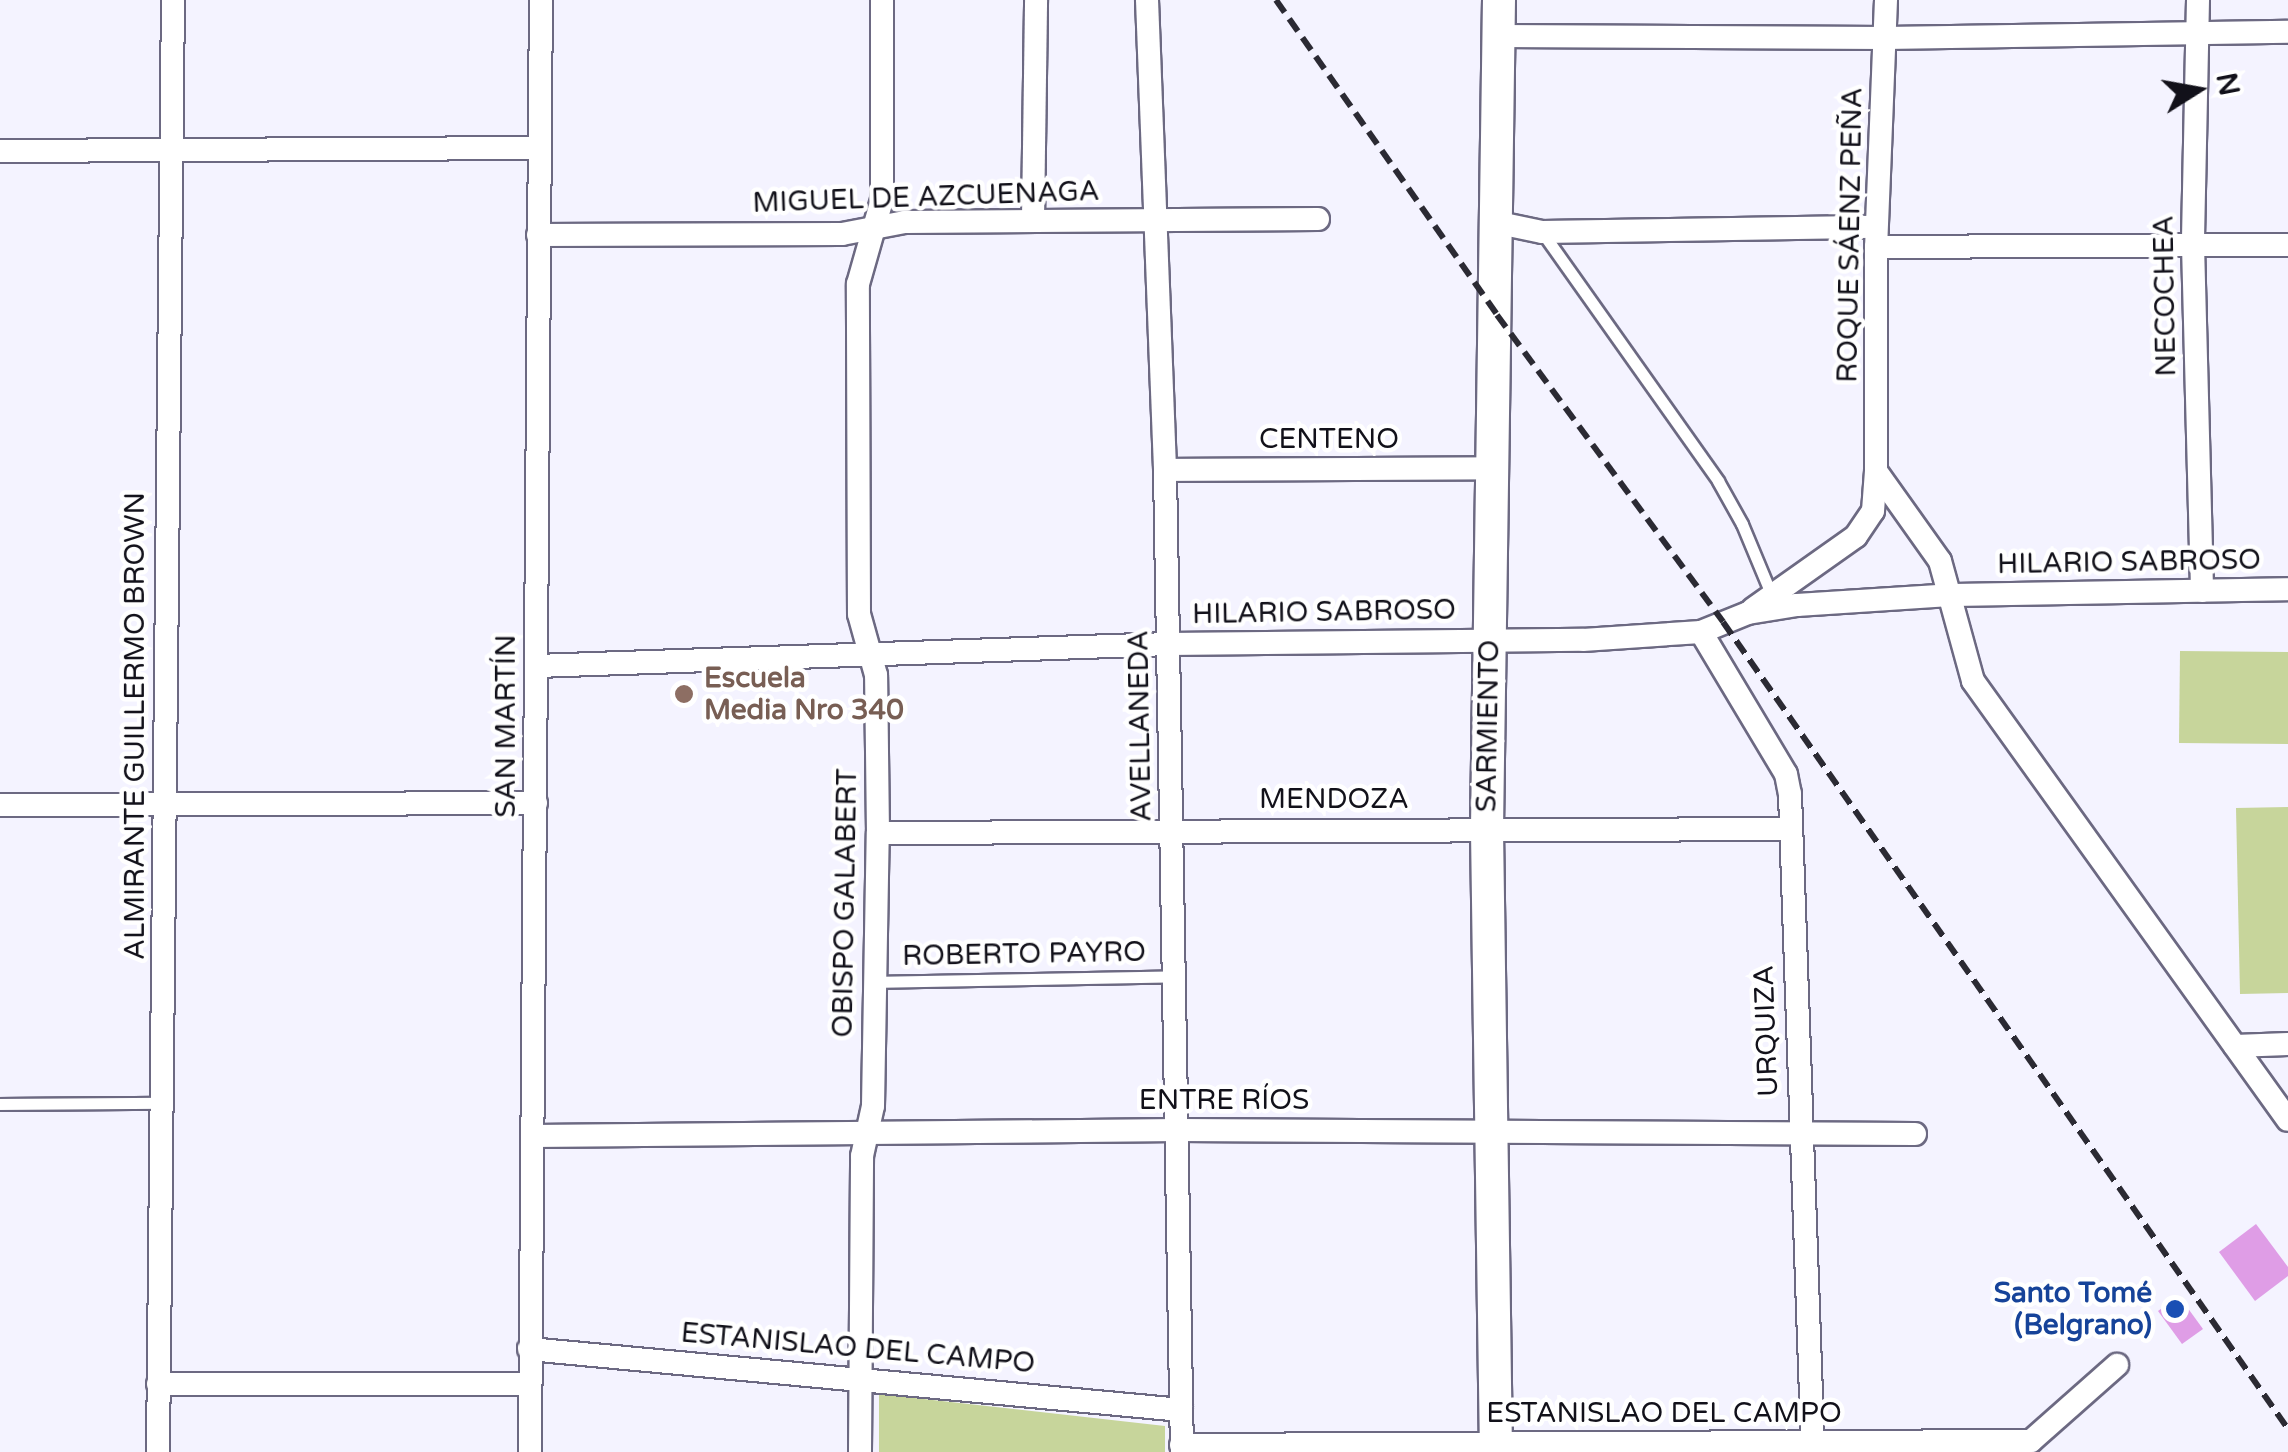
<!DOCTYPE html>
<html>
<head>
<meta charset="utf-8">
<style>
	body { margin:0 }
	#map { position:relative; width:2288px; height:1452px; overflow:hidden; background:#f4f3ff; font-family:"Varela Round",sans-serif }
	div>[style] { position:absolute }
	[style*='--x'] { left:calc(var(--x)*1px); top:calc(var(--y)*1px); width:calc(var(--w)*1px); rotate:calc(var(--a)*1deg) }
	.green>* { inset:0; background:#c7d59b }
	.building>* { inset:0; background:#df9de6 }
	.roads { filter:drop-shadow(2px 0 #6c6982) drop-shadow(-2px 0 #6c6982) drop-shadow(0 2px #6c6982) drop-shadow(0 -2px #6c6982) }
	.lane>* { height:11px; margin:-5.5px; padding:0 5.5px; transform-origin:5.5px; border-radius:5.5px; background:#fff }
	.street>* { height:22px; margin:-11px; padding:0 11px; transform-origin:11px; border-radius:11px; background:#fff }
	.secondary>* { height:32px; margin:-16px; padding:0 16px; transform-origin:16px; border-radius:16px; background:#fff }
	.rail>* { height:6px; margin-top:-3px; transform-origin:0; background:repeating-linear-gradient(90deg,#2b2a33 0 15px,transparent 0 23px) }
	.dots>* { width:28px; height:28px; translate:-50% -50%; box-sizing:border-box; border:5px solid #fff; border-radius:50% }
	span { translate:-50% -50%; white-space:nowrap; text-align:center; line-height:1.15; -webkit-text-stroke:9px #fff; paint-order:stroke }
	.street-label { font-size:28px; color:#12111a }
	.education-label { font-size:28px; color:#785e54; font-weight:700 }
	.left { translate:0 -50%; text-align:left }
	.transit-label { font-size:28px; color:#164399; font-weight:700 }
	.right { translate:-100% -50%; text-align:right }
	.north { position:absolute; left:2148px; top:40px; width:100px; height:100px; -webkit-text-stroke:8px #fff; paint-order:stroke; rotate:79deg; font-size:28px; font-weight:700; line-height:40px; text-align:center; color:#12111a }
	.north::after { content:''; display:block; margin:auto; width:35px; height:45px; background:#12111a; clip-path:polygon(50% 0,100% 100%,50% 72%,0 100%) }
</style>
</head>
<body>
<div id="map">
	<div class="green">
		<div style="clip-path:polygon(2180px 651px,2288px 652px,2288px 744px,2179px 743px)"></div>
		<div style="clip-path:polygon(2288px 807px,2288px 993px,2240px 994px,2236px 808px)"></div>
		<div style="clip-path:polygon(879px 1394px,1165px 1426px,1165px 1452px,879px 1452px)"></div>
	</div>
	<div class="building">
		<div style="clip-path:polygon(2256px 1224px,2288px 1267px,2288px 1276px,2255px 1301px,2219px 1252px)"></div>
		<div style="clip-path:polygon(2179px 1296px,2203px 1329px,2182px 1344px,2158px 1311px)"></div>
	</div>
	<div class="roads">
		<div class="lane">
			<div style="--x:1542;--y:232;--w:305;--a:54.7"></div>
			<div style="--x:1718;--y:481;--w:49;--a:60.8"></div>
			<div style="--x:1742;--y:524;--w:78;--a:67.4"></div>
			<div style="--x:875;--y:982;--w:300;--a:-1.1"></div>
			<div style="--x:0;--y:1104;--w:161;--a:-0.4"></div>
		</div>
		<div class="street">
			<div style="--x:1147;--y:0;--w:470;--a:87.8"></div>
			<div style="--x:1165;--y:470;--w:982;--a:89.01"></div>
			<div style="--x:1886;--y:0;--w:247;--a:92.3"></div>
			<div style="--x:1876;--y:247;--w:224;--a:90"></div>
			<div style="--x:1876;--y:471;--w:110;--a:54.6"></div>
			<div style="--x:1940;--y:561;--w:124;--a:74.6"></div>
			<div style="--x:1973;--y:681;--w:540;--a:54.34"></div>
			<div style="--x:2198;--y:0;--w:245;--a:91.2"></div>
			<div style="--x:2193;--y:245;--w:346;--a:88.5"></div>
			<div style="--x:1499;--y:36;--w:386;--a:0.3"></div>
			<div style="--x:1885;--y:38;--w:403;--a:-0.9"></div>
			<div style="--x:0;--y:151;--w:537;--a:-0.32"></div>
			<div style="--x:1033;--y:220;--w:220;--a:-89.2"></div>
			<div style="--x:1499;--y:223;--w:44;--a:11.8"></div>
			<div style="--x:1542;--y:232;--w:334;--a:-0.9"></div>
			<div style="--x:538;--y:235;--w:304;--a:-0.2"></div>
			<div style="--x:842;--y:234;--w:64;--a:-10.8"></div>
			<div style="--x:905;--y:222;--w:413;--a:-0.4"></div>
			<div style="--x:1876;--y:247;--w:412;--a:-0.3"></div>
			<div style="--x:1165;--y:470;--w:329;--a:-0.3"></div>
			<div style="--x:1753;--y:609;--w:126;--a:-35.3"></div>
			<div style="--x:1856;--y:536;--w:30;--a:-56"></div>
			<div style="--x:1873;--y:511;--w:40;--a:-85.7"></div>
			<div style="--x:1701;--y:632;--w:165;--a:59.1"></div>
			<div style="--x:1786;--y:774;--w:20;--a:79"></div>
			<div style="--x:1790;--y:794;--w:658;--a:88"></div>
			<div style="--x:536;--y:666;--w:632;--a:-1.99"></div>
			<div style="--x:1168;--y:644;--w:415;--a:-0.6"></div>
			<div style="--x:1583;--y:640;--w:118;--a:-3.9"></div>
			<div style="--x:1701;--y:632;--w:51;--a:-22"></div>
			<div style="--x:1748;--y:613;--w:50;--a:-9.3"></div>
			<div style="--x:1797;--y:605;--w:153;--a:-3.7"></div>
			<div style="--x:1950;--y:595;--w:338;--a:-1"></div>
			<div style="--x:0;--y:805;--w:536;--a:-0.21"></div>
			<div style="--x:878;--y:833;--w:912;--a:-0.25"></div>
			<div style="--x:2235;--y:1046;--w:53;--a:-2.2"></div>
			<div style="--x:533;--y:1136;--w:646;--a:-0.53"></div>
			<div style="--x:1179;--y:1130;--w:736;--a:0.31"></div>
			<div style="--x:529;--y:1349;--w:655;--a:5.34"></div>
			<div style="--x:158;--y:1384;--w:371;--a:0"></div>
			<div style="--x:1181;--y:1445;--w:850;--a:-0.27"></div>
			<div style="--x:2031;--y:1441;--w:115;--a:-41.5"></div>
			<div style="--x:158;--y:1452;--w:1452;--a:-89.41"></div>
			<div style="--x:530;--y:1452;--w:1452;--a:-89.57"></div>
			<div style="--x:860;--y:1452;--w:296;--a:-89.6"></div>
			<div style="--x:862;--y:1156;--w:51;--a:-77.6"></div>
			<div style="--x:873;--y:1106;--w:273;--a:-89"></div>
			<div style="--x:878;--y:833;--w:158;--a:-90.7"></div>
			<div style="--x:876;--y:675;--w:63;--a:-105.6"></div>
			<div style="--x:859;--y:614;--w:330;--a:-90.2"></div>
			<div style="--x:858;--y:284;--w:87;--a:-74.1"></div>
			<div style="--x:882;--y:200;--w:200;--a:-90"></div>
		</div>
		<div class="secondary">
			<div style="--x:1496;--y:1452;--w:624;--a:-90.83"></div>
			<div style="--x:1487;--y:828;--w:828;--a:-89.17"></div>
		</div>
	</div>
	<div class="rail">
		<div style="--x:1276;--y:0;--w:385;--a:54.9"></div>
		<div style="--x:1497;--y:315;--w:381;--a:53.6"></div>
		<div style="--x:1723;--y:622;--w:985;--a:55"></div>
	</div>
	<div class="dots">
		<div style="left:684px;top:694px;background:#8d6e63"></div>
		<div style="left:2175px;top:1309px;background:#1a4fb4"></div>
	</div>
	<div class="street-label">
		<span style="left:926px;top:197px;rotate:-2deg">MIGUEL DE AZCUENAGA</span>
		<span style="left:1850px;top:235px;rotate:-89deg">ROQUE SÁENZ PEÑA</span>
		<span style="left:2165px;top:296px;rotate:-91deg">NECOCHEA</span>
		<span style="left:1329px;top:439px">CENTENO</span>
		<span style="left:2129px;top:562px;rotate:-1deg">HILARIO SABROSO</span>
		<span style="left:1324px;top:612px;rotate:-1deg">HILARIO SABROSO</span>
		<span style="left:135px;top:726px;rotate:-90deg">ALMIRANTE GUILLERMO BROWN</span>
		<span style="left:506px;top:726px;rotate:-90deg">SAN MARTÍN</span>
		<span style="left:1140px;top:726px;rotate:-91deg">AVELLANEDA</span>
		<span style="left:1488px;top:726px;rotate:-89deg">SARMIENTO</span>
		<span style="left:1334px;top:799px">MENDOZA</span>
		<span style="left:845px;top:903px;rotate:-89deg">OBISPO GALABERT</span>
		<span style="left:1024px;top:954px;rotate:-1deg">ROBERTO PAYRO</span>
		<span style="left:1766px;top:1031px;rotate:-92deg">URQUIZA</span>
		<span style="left:1224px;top:1100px">ENTRE RÍOS</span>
		<span style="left:858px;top:1348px;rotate:5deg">ESTANISLAO DEL CAMPO</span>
		<span style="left:1664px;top:1413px">ESTANISLAO DEL CAMPO</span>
	</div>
	<div class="education-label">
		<span class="left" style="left:704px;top:694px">Escuela<br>Media Nro 340</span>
	</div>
	<div class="transit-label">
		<span class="right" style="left:2152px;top:1309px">Santo Tomé<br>(Belgrano)</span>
	</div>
	<div class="north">N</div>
</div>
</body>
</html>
